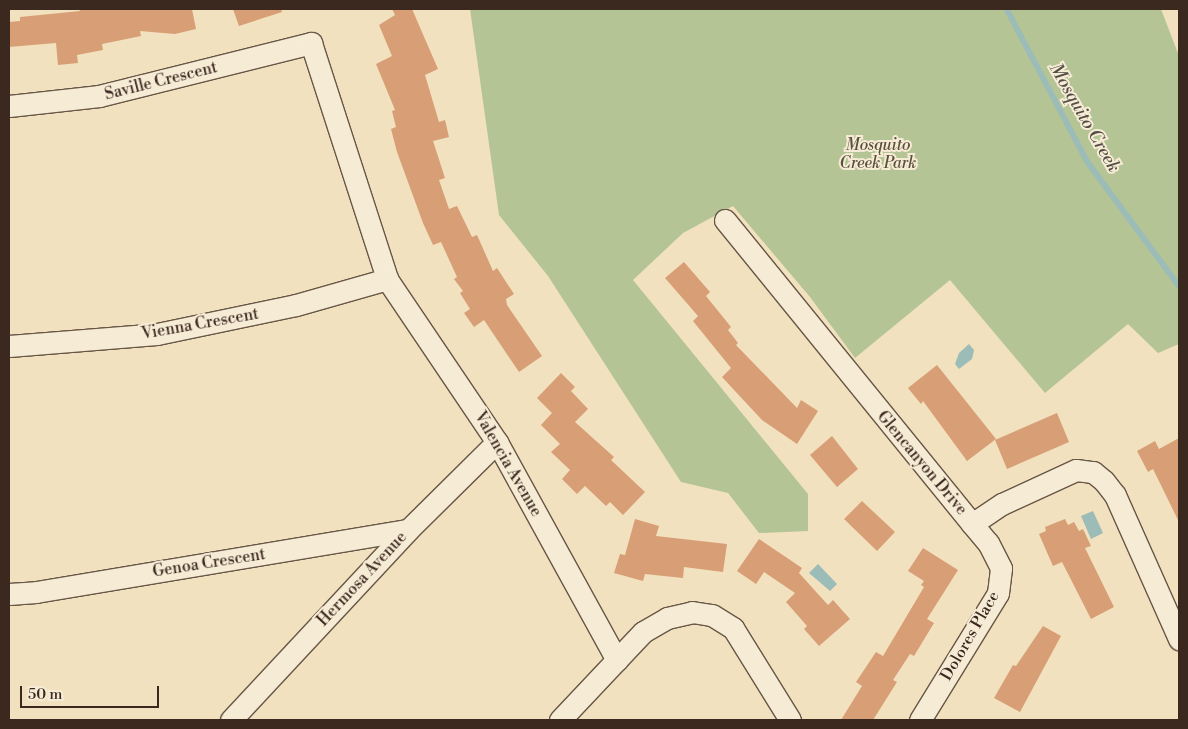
<!DOCTYPE html>
<html>
<head>
<meta charset="utf-8">
<style>
	body { margin:0 }
	#map { position:relative; width:1188px; height:729px; overflow:hidden; background:#f1e1be; font-family:"Libre Bodoni",serif }
	div>[style] { position:absolute }
	[style*='--x'] { left:calc(var(--x)*1px); top:calc(var(--y)*1px); width:calc(var(--w)*1px); rotate:calc(var(--a)*1deg) }
	.green>* { inset:0; background:#b5c495 }
	.water>* { inset:0; background:#9cbcb7 }
	.stream>* { height:5.5px; margin:-2.75px; padding:0 2.75px; transform-origin:2.75px; border-radius:2.75px; background:#9cbcb7 }
	.building>* { inset:0; background:#d89e76 }
	.roads { filter:drop-shadow(1px 0 #685647) drop-shadow(-1px 0 #685647) drop-shadow(0 1px #685647) drop-shadow(0 -1px #685647) }
	.minor>* { height:21px; margin:-10.5px; padding:0 10.5px; transform-origin:10.5px; border-radius:10.5px; background:#f6ecd5 }
	span { translate:-50% -50%; white-space:nowrap; text-align:center; line-height:1.15; -webkit-text-stroke:4px #f6ecd5; paint-order:stroke }
	.street-label { font-size:16px; color:#3b281f }
	.park-label { font-size:16px; color:#5a4f3c; font-style:italic }
	.water-label { font-size:18px; color:#534d45; font-style:italic }
	.frame { position:absolute; inset:0; border:10px solid #3b281f; pointer-events:none }
	.scale { position:absolute; left:20px; top:686px; width:139px; height:22px; box-sizing:border-box; border:2px solid #3b281f; border-top:0; padding-left:6px; font-size:15px; line-height:18px; white-space:nowrap; color:#3b281f; -webkit-text-stroke:4px #f6ecd5; paint-order:stroke }
</style>
</head>
<body>
<div id="map">
	<div class="green">
		<div style="clip-path:polygon(470px 9px,1161px 9px,1179px 56px,1179px 344px,1158px 353px,1128px 324px,1045px 393px,950px 280px,855px 358px,810px 297px,733px 206px,683px 233px,633px 280px,808px 494px,808px 531px,759px 533px,728px 493px,681px 482px,548px 276px,499px 215px)"></div>
	</div>
	<div class="water">
		<div style="clip-path:polygon(969px 344px,974px 350px,972px 359px,959px 369px,955px 364px,959px 353px)"></div>
		<div style="clip-path:polygon(1093px 511px,1103px 533px,1091px 539px,1081px 516px)"></div>
		<div style="clip-path:polygon(818px 564px,837px 584px,830px 591px,809px 573px)"></div>
	</div>
	<div class="stream">
		<div style="--x:1007;--y:9;--w:172;--a:62.2"></div>
		<div style="--x:1087;--y:161;--w:155;--a:53.6"></div>
	</div>
	<div class="building">
		<div style="clip-path:polygon(79px 9px,192px 9px,196px 29px,175px 34px,140px 31px,141px 36px,102px 44px,103px 50px,77px 55px,78px 63px,58px 65px,56px 43px,9px 47px,9px 22px,20px 21px,20px 17px,80px 11px)"></div>
		<div style="clip-path:polygon(233px 9px,281px 9px,282px 12px,239px 26px)"></div>
		<div style="clip-path:polygon(392px 9px,412px 9px,438px 69px,425px 75px,439px 122px,445px 120px,449px 137px,433px 141px,445px 178px,439px 180px,449px 209px,457px 206px,472px 237px,477px 235px,493px 271px,497px 268px,514px 294px,506px 299px,507px 305px,542px 356px,519px 372px,484px 320px,474px 327px,464px 313px,470px 309px,460px 293px,463px 291px,454px 279px,457px 277px,441px 242px,433px 245px,423px 223px,397px 152px,391px 129px,396px 127px,392px 111px,395px 110px,376px 64px,392px 56px,379px 25px,395px 15px)"></div>
		<div style="clip-path:polygon(684px 262px,710px 292px,706px 296px,731px 327px,728px 330px,738px 343px,736px 345px,797px 408px,801px 400px,818px 411px,797px 444px,762px 420px,722px 377px,731px 368px,693px 321px,698px 316px,665px 278px)"></div>
		<div style="clip-path:polygon(937px 365px,996px 439px,967px 461px,923px 401px,921px 404px,908px 388px)"></div>
		<div style="clip-path:polygon(561px 373px,575px 387px,571px 391px,588px 409px,575px 422px,614px 457px,611px 460px,645px 492px,623px 515px,610px 502px,606px 506px,585px 486px,577px 494px,562px 479px,570px 470px,551px 452px,560px 444px,541px 425px,552px 413px,537px 398px)"></div>
		<div style="clip-path:polygon(1057px 413px,1069px 442px,1007px 469px,995px 440px)"></div>
		<div style="clip-path:polygon(832px 436px,858px 469px,837px 487px,810px 455px)"></div>
		<div style="clip-path:polygon(1179px 438px,1179px 522px,1153px 469px,1148px 472px,1137px 451px,1155px 441px,1159px 449px)"></div>
		<div style="clip-path:polygon(862px 501px,895px 532px,877px 551px,844px 519px)"></div>
		<div style="clip-path:polygon(635px 519px,659px 526px,656px 536px,727px 544px,723px 572px,684px 567px,683px 578px,645px 574px,643px 581px,614px 573px,620px 554px,625px 555px)"></div>
		<div style="clip-path:polygon(1065px 519px,1068px 525px,1074px 522px,1079px 531px,1083px 529px,1091px 546px,1085px 548px,1114px 607px,1091px 619px,1062px 562px,1053px 566px,1039px 534px,1046px 531px,1045px 527px)"></div>
		<div style="clip-path:polygon(759px 539px,802px 568px,799px 573px,828px 605px,833px 600px,850px 619px,819px 646px,804px 629px,807px 626px,786px 602px,795px 593px,764px 572px,756px 584px,737px 571px)"></div>
		<div style="clip-path:polygon(923px 548px,958px 570px,927px 619px,934px 623px,914px 656px,910px 654px,893px 680px,897px 682px,873px 720px,841px 720px,862px 686px,856px 682px,876px 652px,883px 656px,924px 587px,921px 585px,924px 581px,908px 571px)"></div>
		<div style="clip-path:polygon(1043px 626px,1061px 636px,1020px 712px,994px 698px,1013px 665px,1016px 666px)"></div>
	</div>
	<div class="roads">
		<div class="minor">
			<div style="--x:9;--y:106;--w:91;--a:-6.3"></div>
			<div style="--x:99;--y:96;--w:219;--a:-14"></div>
			<div style="--x:311;--y:43;--w:248;--a:72.1"></div>
			<div style="--x:387;--y:279;--w:197;--a:56"></div>
			<div style="--x:497;--y:442;--w:249;--a:61.2"></div>
			<div style="--x:725;--y:220;--w:392;--a:50.9"></div>
			<div style="--x:972;--y:524;--w:36;--a:-34"></div>
			<div style="--x:1002;--y:504;--w:81;--a:-24.7"></div>
			<div style="--x:1076;--y:470;--w:17;--a:7"></div>
			<div style="--x:1093;--y:472;--w:14;--a:39"></div>
			<div style="--x:1104;--y:481;--w:18;--a:52"></div>
			<div style="--x:1115;--y:495;--w:158;--a:66"></div>
			<div style="--x:9;--y:346;--w:148;--a:-4.6"></div>
			<div style="--x:157;--y:334;--w:142;--a:-11.8"></div>
			<div style="--x:296;--y:305;--w:95;--a:-15.9"></div>
			<div style="--x:9;--y:594;--w:27;--a:-4"></div>
			<div style="--x:36;--y:592;--w:377;--a:-9.5"></div>
			<div style="--x:231;--y:720;--w:260;--a:-47"></div>
			<div style="--x:408;--y:530;--w:125;--a:-44.7"></div>
			<div style="--x:560;--y:720;--w:121;--a:-46.7"></div>
			<div style="--x:643;--y:632;--w:28;--a:-30"></div>
			<div style="--x:667;--y:618;--w:26;--a:-13"></div>
			<div style="--x:692;--y:612;--w:20;--a:9"></div>
			<div style="--x:712;--y:615;--w:25;--a:32"></div>
			<div style="--x:733;--y:628;--w:108;--a:58.2"></div>
			<div style="--x:920;--y:720;--w:149;--a:-58.4"></div>
			<div style="--x:998;--y:593;--w:25;--a:-83"></div>
			<div style="--x:1001;--y:568;--w:28;--a:-117"></div>
			<div style="--x:988;--y:543;--w:25;--a:-130"></div>
		</div>
	</div>
	<div class="street-label">
		<span style="left:161px;top:81px;rotate:-14deg">Saville Crescent</span>
		<span style="left:200px;top:324px;rotate:-10deg">Vienna Crescent</span>
		<span style="left:922px;top:463px;rotate:50deg">Glencanyon Drive</span>
		<span style="left:508px;top:464px;rotate:60deg">Valencia Avenue</span>
		<span style="left:209px;top:563px;rotate:-9deg">Genoa Crescent</span>
		<span style="left:362px;top:579px;rotate:-47deg">Hermosa Avenue</span>
		<span style="left:970px;top:636px;rotate:-60deg">Dolores Place</span>
	</div>
	<div class="park-label">
		<span style="left:878px;top:154px">Mosquito<br>Creek Park</span>
	</div>
	<div class="water-label">
		<span style="left:1084px;top:118px;rotate:60deg">Mosquito Creek</span>
	</div>
	<div class="frame"></div>
	<div class="scale">50 m</div>
</div>
</body>
</html>
